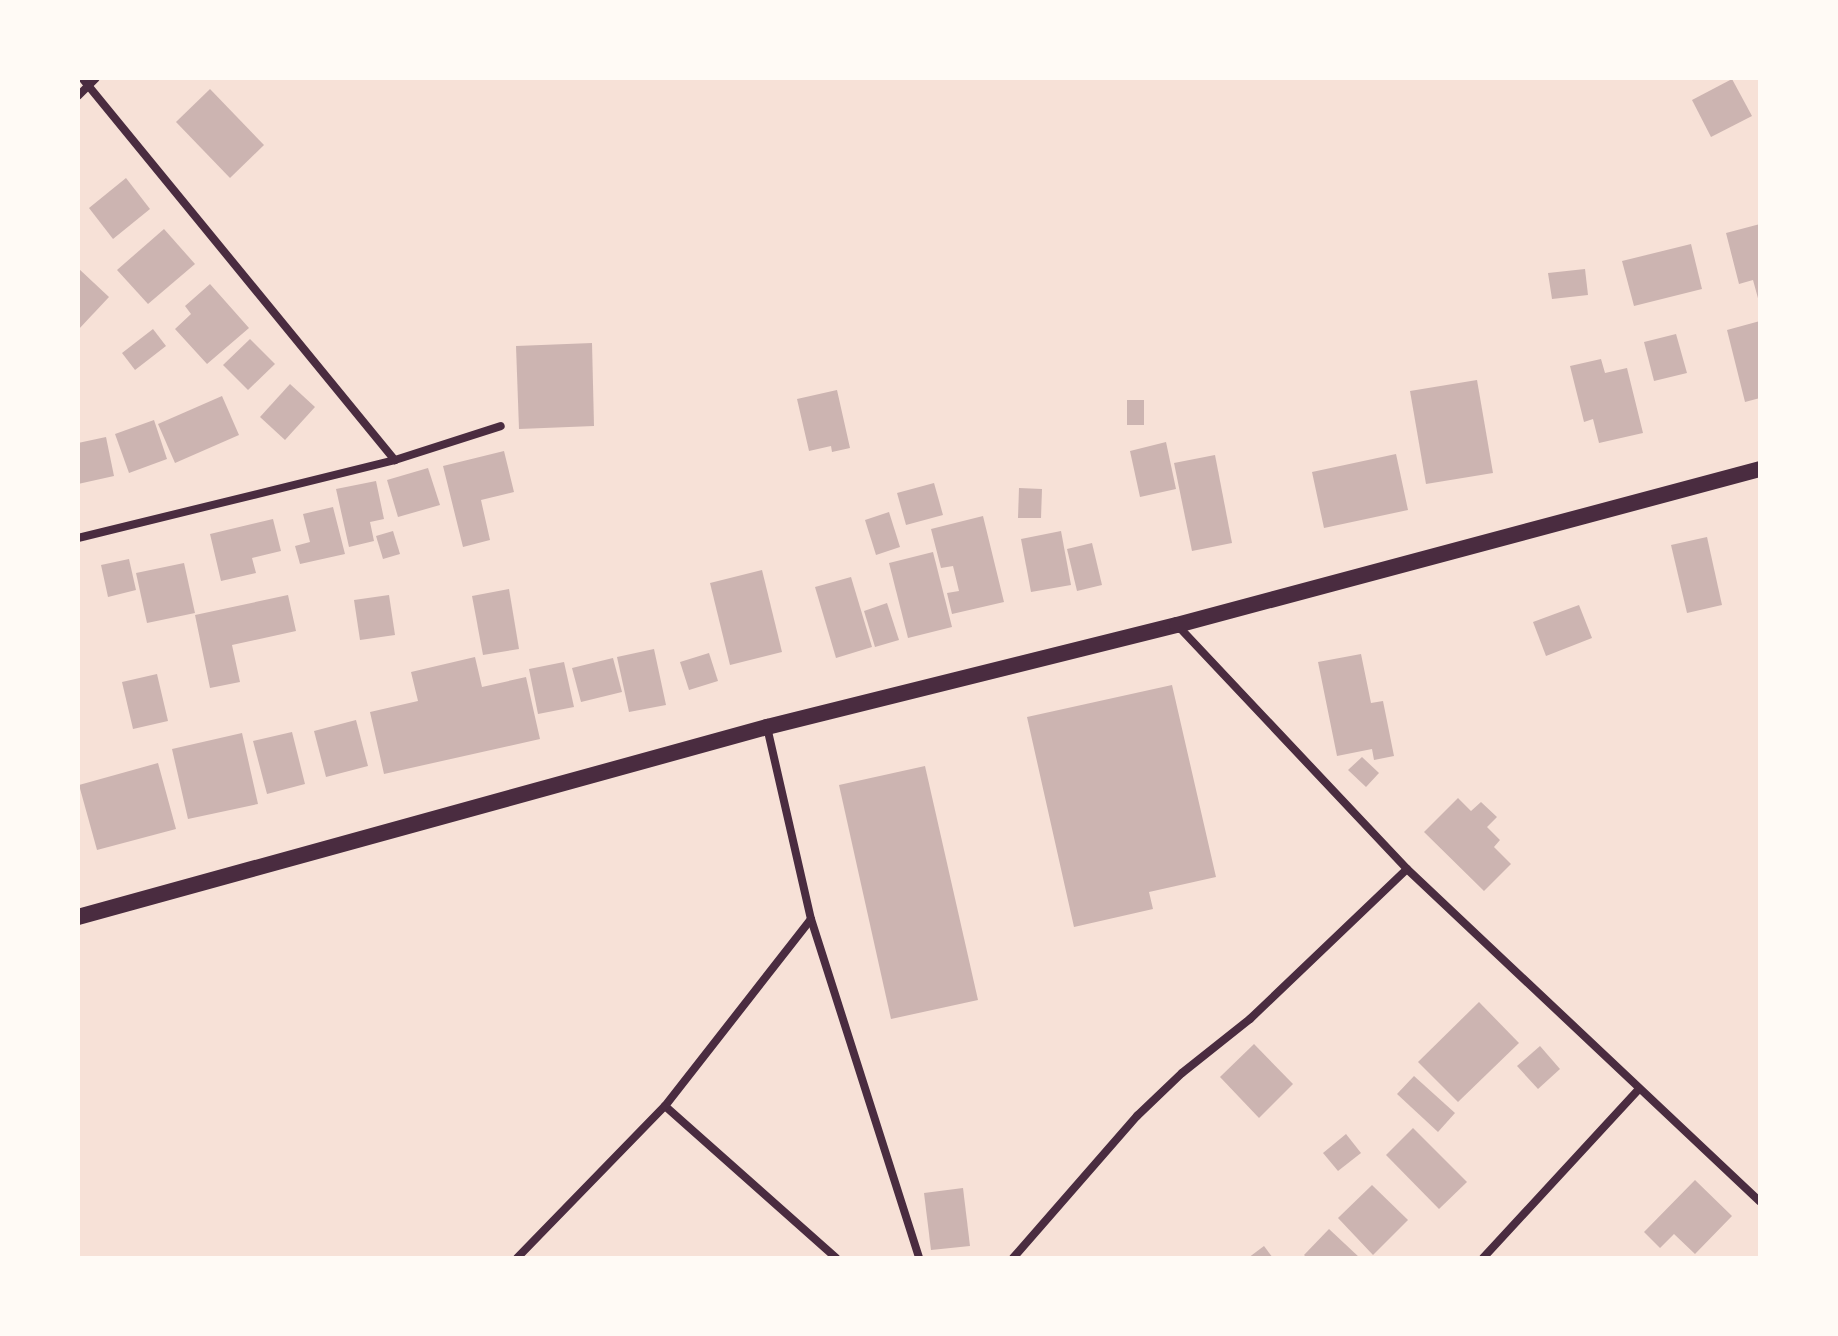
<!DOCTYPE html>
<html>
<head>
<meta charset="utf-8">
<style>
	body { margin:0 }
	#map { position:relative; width:1838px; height:1336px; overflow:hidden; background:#f7e1d7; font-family:Lato,sans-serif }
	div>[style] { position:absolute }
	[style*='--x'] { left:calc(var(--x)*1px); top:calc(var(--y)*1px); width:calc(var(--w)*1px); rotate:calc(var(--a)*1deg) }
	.building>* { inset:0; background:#ccb4b1 }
	.minor>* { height:8px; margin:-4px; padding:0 4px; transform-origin:4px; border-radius:4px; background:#4a2c40 }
	.secondary>* { height:16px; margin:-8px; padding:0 8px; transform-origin:8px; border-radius:8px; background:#4a2c40 }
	span { translate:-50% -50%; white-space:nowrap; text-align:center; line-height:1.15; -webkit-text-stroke:8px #fffaf5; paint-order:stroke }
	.frame { position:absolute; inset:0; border:80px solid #fffaf5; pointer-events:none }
</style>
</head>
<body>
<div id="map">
	<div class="building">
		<div style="clip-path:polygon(1732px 79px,1752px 116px,1711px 137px,1692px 100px)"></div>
		<div style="clip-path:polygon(210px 89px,264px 145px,230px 178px,176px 122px)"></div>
		<div style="clip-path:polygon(126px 178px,150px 209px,113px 239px,89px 208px)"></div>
		<div style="clip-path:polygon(1760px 224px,1760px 302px,1759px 302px,1753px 280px,1739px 284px,1726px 233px)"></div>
		<div style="clip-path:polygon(164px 229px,195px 264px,148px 304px,117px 270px)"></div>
		<div style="clip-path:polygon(1691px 244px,1702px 289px,1634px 306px,1622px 261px)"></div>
		<div style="clip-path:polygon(78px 268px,109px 297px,78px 330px)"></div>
		<div style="clip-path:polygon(1585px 269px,1588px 295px,1552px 299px,1548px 273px)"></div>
		<div style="clip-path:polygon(210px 284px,249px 328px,207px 364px,175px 329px,191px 314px,185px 306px)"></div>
		<div style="clip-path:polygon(1760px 321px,1760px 398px,1745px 402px,1727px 330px)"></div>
		<div style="clip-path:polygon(153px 329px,166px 346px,135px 370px,122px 353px)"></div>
		<div style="clip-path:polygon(1676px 334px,1687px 373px,1654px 381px,1644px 342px)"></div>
		<div style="clip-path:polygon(250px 339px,275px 364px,248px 390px,223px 365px)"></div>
		<div style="clip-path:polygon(592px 343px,594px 426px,519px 429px,516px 346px)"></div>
		<div style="clip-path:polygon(1601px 359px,1605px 373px,1627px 368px,1643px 433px,1599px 443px,1593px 419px,1584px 422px,1570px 366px)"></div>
		<div style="clip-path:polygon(1477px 380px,1493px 473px,1426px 484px,1410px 391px)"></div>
		<div style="clip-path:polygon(290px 384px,315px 407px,285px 440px,260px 417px)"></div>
		<div style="clip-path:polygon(837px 390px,850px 448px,832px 452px,831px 446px,809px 451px,797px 399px)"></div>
		<div style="clip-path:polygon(222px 396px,239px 435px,175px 463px,158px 424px)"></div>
		<div style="clip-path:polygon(1127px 400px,1144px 400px,1144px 425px,1127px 425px)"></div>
		<div style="clip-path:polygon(154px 420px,167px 459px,129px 473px,115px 434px)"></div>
		<div style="clip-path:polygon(106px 437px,114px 476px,78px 484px,78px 443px)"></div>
		<div style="clip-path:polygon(1166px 442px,1176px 489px,1140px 497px,1130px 451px)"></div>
		<div style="clip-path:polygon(504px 451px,514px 492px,481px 500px,490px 540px,463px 547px,443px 466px)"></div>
		<div style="clip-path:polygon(1396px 454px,1408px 510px,1324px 528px,1312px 472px)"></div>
		<div style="clip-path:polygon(1215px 455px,1232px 543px,1192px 551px,1174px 463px)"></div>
		<div style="clip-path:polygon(428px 468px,440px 505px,398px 517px,387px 480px)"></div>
		<div style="clip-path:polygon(376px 481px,384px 519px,370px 522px,374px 541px,349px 547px,336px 489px)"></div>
		<div style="clip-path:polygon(934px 483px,943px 515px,906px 525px,897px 493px)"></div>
		<div style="clip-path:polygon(1019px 488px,1042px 489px,1041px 518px,1018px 518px)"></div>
		<div style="clip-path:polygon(333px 507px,345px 554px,300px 564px,295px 546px,310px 542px,303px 514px)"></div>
		<div style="clip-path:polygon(889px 512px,900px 547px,876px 555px,865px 520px)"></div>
		<div style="clip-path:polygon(983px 516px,1004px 602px,952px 614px,947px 593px,959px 591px,953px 566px,941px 568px,931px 529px)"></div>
		<div style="clip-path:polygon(273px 519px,281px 551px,252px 558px,256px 573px,221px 581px,210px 534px)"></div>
		<div style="clip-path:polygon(393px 531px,400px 554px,383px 559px,376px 536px)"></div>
		<div style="clip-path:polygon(1061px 531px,1071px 585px,1031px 592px,1021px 539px)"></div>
		<div style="clip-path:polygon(1707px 537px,1722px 605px,1687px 613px,1671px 545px)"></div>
		<div style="clip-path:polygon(1092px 543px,1102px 585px,1077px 591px,1067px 549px)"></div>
		<div style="clip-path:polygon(933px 552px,952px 627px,908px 638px,889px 563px)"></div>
		<div style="clip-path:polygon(129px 559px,136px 590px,108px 597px,101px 565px)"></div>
		<div style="clip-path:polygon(184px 563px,195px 613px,147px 623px,136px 573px)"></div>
		<div style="clip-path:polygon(762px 570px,782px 652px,730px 665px,710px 583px)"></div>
		<div style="clip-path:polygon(851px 577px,872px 647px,836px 658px,815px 587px)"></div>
		<div style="clip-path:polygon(509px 589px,519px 649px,483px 655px,472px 596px)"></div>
		<div style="clip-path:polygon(288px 595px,296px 631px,232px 645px,240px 682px,210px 688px,195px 615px)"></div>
		<div style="clip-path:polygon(389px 595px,395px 635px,360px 640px,354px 600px)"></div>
		<div style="clip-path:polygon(887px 603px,899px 640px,875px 647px,864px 611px)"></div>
		<div style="clip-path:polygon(1579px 605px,1592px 638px,1546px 656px,1533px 622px)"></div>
		<div style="clip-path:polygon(654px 649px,666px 705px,629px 712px,617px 657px)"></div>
		<div style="clip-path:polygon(709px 653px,718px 681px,689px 690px,680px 662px)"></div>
		<div style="clip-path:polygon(1361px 654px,1371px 703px,1383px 701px,1394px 756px,1374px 760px,1372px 749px,1337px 756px,1318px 662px)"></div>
		<div style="clip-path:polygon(475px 657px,482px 687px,526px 677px,540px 739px,384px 774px,370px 712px,418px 701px,411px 672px)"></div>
		<div style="clip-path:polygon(613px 658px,622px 692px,581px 702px,572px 668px)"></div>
		<div style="clip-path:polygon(564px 662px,574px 707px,538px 714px,529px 669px)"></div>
		<div style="clip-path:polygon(157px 674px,168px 721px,133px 729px,122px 682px)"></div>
		<div style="clip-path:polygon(1172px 685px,1216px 877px,1149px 892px,1153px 909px,1074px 927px,1027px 717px)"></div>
		<div style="clip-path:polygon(356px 720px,368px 766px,326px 777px,314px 731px)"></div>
		<div style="clip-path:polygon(292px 732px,305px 784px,267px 794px,253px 741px)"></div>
		<div style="clip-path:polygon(242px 733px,258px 804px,188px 819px,172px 749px)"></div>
		<div style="clip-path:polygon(1362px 757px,1379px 773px,1366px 787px,1348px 770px)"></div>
		<div style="clip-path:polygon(158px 763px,176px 829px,97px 850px,79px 785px)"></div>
		<div style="clip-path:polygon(925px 766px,978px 1000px,891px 1019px,839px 785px)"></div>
		<div style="clip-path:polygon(1458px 798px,1471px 811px,1481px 802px,1497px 817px,1487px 827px,1500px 840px,1494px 847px,1511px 864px,1484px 891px,1424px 832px)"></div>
		<div style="clip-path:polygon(1479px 1002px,1519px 1043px,1458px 1102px,1418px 1062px)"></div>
		<div style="clip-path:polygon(1254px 1044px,1293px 1084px,1259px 1118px,1220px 1077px)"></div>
		<div style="clip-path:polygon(1540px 1046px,1560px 1069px,1538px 1089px,1517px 1066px)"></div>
		<div style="clip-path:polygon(1414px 1076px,1455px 1113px,1438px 1132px,1397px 1094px)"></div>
		<div style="clip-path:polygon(1413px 1128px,1467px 1182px,1439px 1209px,1386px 1155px)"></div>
		<div style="clip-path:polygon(1346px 1134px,1361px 1153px,1338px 1171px,1323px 1153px)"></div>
		<div style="clip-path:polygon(1695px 1180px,1732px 1216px,1695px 1254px,1674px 1234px,1660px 1248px,1644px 1232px)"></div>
		<div style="clip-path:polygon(1372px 1185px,1408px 1220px,1373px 1255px,1338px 1218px)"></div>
		<div style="clip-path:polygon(963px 1188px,970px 1246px,931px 1250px,924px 1193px)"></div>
		<div style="clip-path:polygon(1329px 1229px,1360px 1258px,1307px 1258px,1304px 1255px)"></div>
		<div style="clip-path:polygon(1264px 1246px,1273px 1258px,1248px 1258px)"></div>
	</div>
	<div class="minor">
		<div style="--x:82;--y:78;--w:494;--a:50.7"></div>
		<div style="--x:78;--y:96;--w:25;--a:-45"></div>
		<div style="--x:78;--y:538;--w:326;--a:-13.8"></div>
		<div style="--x:395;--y:460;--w:111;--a:-17.8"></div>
		<div style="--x:1178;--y:626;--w:334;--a:46.7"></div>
		<div style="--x:1407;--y:869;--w:485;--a:43.3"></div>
		<div style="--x:767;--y:727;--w:197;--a:77.1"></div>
		<div style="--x:811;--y:919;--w:356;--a:72.3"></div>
		<div style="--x:665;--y:1106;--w:229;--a:41.6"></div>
		<div style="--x:517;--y:1258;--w:212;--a:-45.8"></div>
		<div style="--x:665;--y:1106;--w:237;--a:-52"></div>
		<div style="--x:1013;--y:1258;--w:189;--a:-48.9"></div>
		<div style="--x:1137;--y:1116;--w:62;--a:-43.7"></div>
		<div style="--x:1182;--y:1073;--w:87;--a:-38.5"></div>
		<div style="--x:1250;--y:1019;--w:217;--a:-43.7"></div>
		<div style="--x:1483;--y:1258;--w:229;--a:-47.3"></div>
	</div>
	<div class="secondary">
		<div style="--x:78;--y:917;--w:715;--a:-15.42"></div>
		<div style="--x:767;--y:727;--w:422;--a:-14"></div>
		<div style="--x:1177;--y:625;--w:604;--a:-14.98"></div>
	</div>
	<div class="frame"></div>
</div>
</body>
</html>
